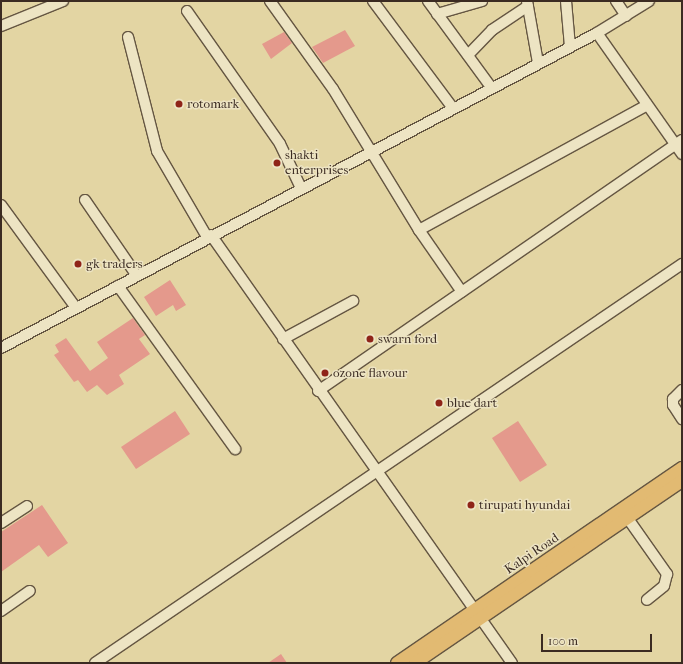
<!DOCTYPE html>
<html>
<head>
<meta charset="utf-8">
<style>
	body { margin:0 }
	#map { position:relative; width:683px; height:664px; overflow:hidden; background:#e3d5a3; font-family:"IM FELL French Canon",serif }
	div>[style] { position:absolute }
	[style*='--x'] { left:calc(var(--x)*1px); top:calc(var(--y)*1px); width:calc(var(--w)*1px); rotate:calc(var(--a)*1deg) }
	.building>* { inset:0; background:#e4998c }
	.roads { filter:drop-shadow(1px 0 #655642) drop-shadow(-1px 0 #655642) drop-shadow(0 1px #655642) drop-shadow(0 -1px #655642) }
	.minor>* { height:10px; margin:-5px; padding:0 5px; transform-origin:5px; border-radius:5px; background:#ede4c3 }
	.major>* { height:12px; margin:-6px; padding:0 6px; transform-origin:6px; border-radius:6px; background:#e2ba72 }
	.dots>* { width:11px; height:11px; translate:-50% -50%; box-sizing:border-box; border:2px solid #ede4c3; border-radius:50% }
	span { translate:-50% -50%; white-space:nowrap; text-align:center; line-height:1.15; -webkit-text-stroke:3px #ede4c3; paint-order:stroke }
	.poi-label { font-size:13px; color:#3b2b22 }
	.left { translate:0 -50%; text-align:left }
	.street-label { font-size:13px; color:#3b2b22 }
	.frame { position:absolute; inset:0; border:2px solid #3b2b22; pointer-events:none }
	.scale { position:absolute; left:541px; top:634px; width:111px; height:18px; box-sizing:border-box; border:2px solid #3b2b22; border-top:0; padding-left:5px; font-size:12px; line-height:14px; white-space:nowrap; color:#3b2b22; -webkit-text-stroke:3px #ede4c3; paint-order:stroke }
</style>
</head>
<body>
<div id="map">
	<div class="building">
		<div style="clip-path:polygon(345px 30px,355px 46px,323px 63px,312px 47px)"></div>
		<div style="clip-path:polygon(284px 32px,292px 43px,271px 59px,262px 44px)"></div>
		<div style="clip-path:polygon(170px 280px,186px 305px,176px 311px,173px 305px,156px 316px,144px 297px)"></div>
		<div style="clip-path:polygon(133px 318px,145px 335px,139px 339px,150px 354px,119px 375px,124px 384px,107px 395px,97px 385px,87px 392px,78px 380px,74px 382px,54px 355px,59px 352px,55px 345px,66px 338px,90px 371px,108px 358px,97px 342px)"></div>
		<div style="clip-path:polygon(175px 411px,190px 434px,136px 469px,121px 447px)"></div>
		<div style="clip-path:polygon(518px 421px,547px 465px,520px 482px,492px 438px)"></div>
		<div style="clip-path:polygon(42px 505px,68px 543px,48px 557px,39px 545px,1px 572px,1px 532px)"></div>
		<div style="clip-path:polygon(281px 654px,287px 663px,268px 663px)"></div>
	</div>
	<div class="roads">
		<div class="minor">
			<div style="--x:270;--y:1;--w:108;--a:54.4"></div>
			<div style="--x:333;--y:89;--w:165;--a:58.6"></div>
			<div style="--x:419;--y:230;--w:75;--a:55.3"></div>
			<div style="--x:373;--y:1;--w:132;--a:53.3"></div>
			<div style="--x:428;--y:1;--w:107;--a:53.8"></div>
			<div style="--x:527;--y:1;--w:63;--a:79.9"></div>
			<div style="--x:566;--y:1;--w:46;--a:85"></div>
			<div style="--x:616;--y:1;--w:18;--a:56"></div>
			<div style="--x:187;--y:11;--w:162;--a:55"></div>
			<div style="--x:280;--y:144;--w:49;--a:64.5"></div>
			<div style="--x:437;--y:14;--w:47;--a:-16.1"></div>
			<div style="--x:1;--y:26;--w:67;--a:-22"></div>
			<div style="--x:597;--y:33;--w:148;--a:54.9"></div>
			<div style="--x:128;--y:37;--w:118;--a:75.7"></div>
			<div style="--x:157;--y:151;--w:99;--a:59.8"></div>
			<div style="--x:468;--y:55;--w:35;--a:-46"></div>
			<div style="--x:492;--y:30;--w:43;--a:-33.7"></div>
			<div style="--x:85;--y:200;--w:92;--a:55.6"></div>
			<div style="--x:1;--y:205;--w:127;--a:53.9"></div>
			<div style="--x:419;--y:230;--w:260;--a:-28.7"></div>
			<div style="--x:211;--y:235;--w:523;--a:54.88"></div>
			<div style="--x:118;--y:286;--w:201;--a:54.3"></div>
			<div style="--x:283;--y:339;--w:80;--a:-28.5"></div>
			<div style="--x:1;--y:348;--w:674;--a:-27.86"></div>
			<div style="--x:597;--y:33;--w:61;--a:-31.6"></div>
			<div style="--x:682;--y:390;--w:13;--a:135"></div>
			<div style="--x:673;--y:399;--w:6;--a:90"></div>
			<div style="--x:673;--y:405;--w:17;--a:57"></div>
			<div style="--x:318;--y:391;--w:442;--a:-34.6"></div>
			<div style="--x:624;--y:513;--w:75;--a:54.8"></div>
			<div style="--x:667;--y:574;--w:12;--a:104"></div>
			<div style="--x:664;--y:586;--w:22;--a:141"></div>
			<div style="--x:1;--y:523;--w:31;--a:-33"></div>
			<div style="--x:1;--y:611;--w:35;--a:-35"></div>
			<div style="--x:95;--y:663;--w:710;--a:-34.21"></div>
		</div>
		<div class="major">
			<div style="--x:397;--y:663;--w:345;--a:-34.4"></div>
			<div style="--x:415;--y:663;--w:323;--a:-34.3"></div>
		</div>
	</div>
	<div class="dots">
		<div style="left:179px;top:104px;background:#8f2418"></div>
		<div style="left:277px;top:163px;background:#8f2418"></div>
		<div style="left:78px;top:264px;background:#8f2418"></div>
		<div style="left:370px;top:339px;background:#8f2418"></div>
		<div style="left:325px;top:373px;background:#8f2418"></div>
		<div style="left:439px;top:403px;background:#8f2418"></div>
		<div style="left:471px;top:505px;background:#8f2418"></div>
	</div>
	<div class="poi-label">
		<span class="left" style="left:187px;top:104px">rotomark</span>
		<span class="left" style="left:285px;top:163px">shakti<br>enterprises</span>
		<span class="left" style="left:86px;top:264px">gk traders</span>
		<span class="left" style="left:378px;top:339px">swarn ford</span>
		<span class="left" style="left:333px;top:373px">ozone flavour</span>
		<span class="left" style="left:447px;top:403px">blue dart</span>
		<span class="left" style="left:479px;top:505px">tirupati hyundai</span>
	</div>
	<div class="street-label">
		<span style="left:532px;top:554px;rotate:-34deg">Kalpi Road</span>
	</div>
	<div class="frame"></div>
	<div class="scale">100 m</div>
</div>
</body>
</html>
